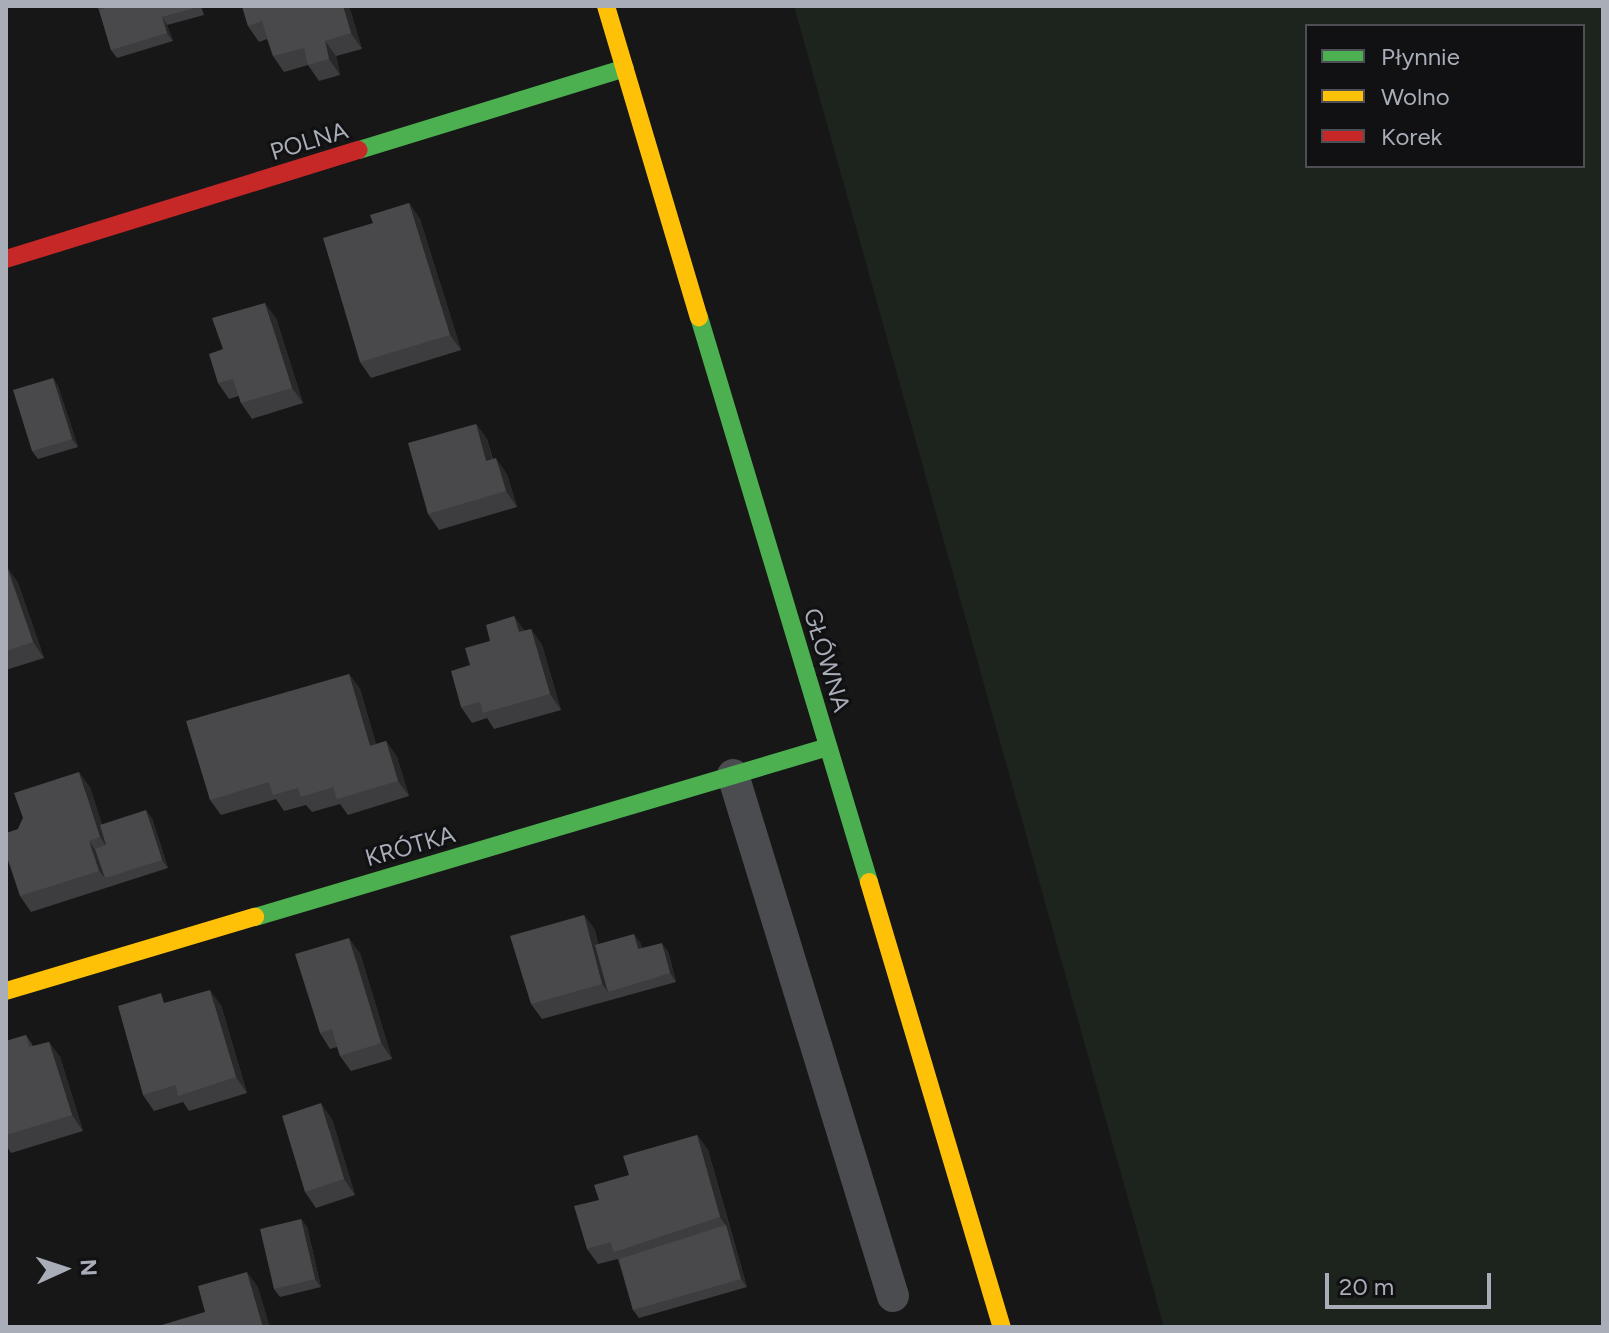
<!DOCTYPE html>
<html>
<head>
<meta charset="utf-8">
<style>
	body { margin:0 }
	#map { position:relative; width:1609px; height:1333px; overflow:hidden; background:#171717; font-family:Figtree,sans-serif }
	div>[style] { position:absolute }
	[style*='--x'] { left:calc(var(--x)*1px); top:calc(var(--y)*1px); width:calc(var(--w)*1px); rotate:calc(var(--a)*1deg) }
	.green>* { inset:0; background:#1d241e }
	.lane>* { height:32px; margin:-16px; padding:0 16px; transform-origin:16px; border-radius:16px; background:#4b4c50 }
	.fast>* { height:18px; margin:-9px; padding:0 9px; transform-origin:9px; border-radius:9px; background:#4caf50 }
	.slow>* { height:18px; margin:-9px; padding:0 9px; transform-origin:9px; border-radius:9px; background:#ffc107 }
	.jam>* { height:18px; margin:-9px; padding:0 9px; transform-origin:9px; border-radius:9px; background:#c62828 }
	.wall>* { inset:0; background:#3d3d3f }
	.shaded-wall>* { inset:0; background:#29292a }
	.building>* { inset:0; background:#49494c }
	span { translate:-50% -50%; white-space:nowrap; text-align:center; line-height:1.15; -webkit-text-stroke:6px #111113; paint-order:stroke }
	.street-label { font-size:24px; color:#a8adb8 }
	.frame { position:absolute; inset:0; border:8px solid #a8adb8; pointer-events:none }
	.legend { position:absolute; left:1305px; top:24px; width:280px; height:144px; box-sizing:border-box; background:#111113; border:2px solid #4d4f55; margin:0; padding:10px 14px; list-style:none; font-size:24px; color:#a8adb8 }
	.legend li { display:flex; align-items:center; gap:16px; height:40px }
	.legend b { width:40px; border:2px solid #4d4f55 }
	.north { position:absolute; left:24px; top:1229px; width:80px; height:80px; -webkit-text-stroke:6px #111113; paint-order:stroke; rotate:87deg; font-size:22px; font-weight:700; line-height:32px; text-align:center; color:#a8adb8 }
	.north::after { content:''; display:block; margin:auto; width:28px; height:36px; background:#a8adb8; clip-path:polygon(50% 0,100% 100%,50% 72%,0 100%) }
	.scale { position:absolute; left:1325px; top:1273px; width:166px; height:36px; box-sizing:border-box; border:4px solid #a8adb8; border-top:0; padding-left:10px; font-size:24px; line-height:28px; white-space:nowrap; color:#a8adb8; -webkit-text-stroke:6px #111113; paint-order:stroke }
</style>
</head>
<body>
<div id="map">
	<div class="green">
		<div style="clip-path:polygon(evenodd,794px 6px,1603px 6px,1603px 1327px,1164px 1327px,794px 6px,1307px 26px,1583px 26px,1583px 166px,1307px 166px,1307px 26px)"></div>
	</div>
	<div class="lane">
		<div style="--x:733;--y:775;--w:545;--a:72.93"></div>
	</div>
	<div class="fast">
		<div style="--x:359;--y:150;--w:278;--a:-17.1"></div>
		<div style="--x:699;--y:317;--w:590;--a:73.25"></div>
		<div style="--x:255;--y:917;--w:598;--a:-16.52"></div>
	</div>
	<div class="slow">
		<div style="--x:606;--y:6;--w:325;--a:73.4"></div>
		<div style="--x:869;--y:882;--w:464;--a:73.4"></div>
		<div style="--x:6;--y:991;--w:260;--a:-16.6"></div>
	</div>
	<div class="jam">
		<div style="--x:6;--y:259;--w:369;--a:-17.2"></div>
	</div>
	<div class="wall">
		<div style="clip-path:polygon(96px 6px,201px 6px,204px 15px,167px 25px,173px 41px,117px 58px,111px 50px,99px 10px)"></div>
		<div style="clip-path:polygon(242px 6px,349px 6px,362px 49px,336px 56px,340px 75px,319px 81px,308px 65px,284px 72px,273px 56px,267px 39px,259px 42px,248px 26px)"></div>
		<div style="clip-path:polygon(409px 203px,420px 219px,461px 350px,371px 378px,360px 362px,373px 223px)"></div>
		<div style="clip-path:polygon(276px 318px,303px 403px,252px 419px,241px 403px,239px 396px,229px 399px,218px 383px,223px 349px)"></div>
		<div style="clip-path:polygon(53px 378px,58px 386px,78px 447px,38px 459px,32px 451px)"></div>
		<div style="clip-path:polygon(476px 424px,487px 439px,493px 459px,507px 474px,517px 507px,439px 530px,428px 514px)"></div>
		<div style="clip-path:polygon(7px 567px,18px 583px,44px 658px,6px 670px)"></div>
		<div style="clip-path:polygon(514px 616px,524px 631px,531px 629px,542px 645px,561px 710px,494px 729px,487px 718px,472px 723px,461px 707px,470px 665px)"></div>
		<div style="clip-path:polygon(349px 674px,360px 689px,376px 744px,386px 741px,397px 757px,409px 796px,348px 815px,340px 804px,312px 812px,306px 805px,284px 811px,276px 799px,221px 815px,210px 800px)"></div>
		<div style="clip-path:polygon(90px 787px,102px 825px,152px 818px,168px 868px,31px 912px,20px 896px,18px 829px,23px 818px)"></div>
		<div style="clip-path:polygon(584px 915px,595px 930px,598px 944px,640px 942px,642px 948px,668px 951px,676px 982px,542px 1019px,531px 1004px)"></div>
		<div style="clip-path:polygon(360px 953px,392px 1059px,351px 1071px,340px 1056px,337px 1047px,330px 1049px,320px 1033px)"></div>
		<div style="clip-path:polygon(167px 1002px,221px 1005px,247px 1093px,189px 1111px,183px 1102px,154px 1111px,143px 1095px)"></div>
		<div style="clip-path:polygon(26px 1035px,33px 1046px,49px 1042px,60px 1057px,83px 1131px,11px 1153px,6px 1145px,6px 1041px)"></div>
		<div style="clip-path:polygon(332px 1119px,355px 1195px,316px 1208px,305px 1192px)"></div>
		<div style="clip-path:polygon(697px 1135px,708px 1150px,747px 1287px,639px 1318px,633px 1310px,618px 1259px,598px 1264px,587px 1249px,629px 1175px)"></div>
		<div style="clip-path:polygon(301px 1219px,307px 1227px,321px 1287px,280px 1297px,274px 1289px)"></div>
	</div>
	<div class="shaded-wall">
		<div style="clip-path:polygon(343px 6px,349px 6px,362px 49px,351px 33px)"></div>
		<div style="clip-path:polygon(162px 17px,167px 25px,173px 41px,167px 33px)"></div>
		<div style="clip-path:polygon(325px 41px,336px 56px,340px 75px,329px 59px)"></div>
		<div style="clip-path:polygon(409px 203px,420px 219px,461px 350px,450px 335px)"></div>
		<div style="clip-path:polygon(265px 303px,276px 318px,303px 403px,292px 388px)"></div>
		<div style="clip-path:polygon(53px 378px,58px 386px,78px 447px,72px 439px)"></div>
		<div style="clip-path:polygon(476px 424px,487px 439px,497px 477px,486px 461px)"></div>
		<div style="clip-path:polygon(496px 458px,507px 474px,517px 507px,506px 491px)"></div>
		<div style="clip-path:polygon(7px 567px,18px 583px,44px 658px,33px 642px)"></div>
		<div style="clip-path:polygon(514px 616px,525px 631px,519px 632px)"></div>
		<div style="clip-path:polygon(531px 629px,542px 645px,561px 710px,550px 694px)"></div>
		<div style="clip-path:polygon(349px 674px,360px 689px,381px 762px,370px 746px)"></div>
		<div style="clip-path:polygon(386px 741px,397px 757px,409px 796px,398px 781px)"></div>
		<div style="clip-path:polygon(79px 772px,90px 787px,111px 853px,100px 837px)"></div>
		<div style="clip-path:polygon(146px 810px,152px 818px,168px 868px,162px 860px)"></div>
		<div style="clip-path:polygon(89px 841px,100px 857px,105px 878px,99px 871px)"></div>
		<div style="clip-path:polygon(584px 915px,595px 930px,611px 991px,608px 992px,602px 984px)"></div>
		<div style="clip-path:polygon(634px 934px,640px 942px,644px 957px,638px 949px)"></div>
		<div style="clip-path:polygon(349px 938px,360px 953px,392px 1059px,381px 1043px)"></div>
		<div style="clip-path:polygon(662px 943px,668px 951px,676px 982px,670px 973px)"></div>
		<div style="clip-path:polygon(210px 990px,221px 1005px,247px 1093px,236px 1077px)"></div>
		<div style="clip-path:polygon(49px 1042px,60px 1057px,83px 1131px,72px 1115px)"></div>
		<div style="clip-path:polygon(321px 1103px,332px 1119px,355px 1195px,344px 1179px)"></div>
		<div style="clip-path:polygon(697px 1135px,708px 1150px,731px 1233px,720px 1217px)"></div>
		<div style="clip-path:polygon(301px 1219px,307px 1227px,321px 1287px,315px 1279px)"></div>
		<div style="clip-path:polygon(726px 1225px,731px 1233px,747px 1287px,741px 1279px)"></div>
		<div style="clip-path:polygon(247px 1272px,258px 1287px,270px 1327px,263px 1327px)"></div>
	</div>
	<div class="building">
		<div style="clip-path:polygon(113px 6px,198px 6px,198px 7px,162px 17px,167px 33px,111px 50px,99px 10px)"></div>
		<div style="clip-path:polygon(242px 6px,343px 6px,351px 33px,325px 41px,329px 59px,308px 65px,304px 48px,273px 56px,262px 21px,248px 26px)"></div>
		<div style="clip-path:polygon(409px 203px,450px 335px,360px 362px,323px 238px,373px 223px,370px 215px)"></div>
		<div style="clip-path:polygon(265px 303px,292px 388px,241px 403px,233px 379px,218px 383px,209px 354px,223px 349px,212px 318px)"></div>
		<div style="clip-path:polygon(53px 378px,72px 439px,32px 451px,13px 390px)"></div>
		<div style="clip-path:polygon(476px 424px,486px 461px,496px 458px,506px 491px,428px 514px,408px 443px)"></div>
		<div style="clip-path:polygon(7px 567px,33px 642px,6px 651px,6px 568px)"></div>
		<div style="clip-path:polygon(514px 616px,519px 632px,531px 629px,550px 694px,483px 713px,480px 702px,461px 707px,451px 671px,470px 665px,465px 648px,490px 641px,486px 625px)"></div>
		<div style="clip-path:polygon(349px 674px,370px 746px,386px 741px,398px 781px,337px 799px,333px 787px,301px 797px,298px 788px,273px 795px,269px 782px,210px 800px,186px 721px)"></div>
		<div style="clip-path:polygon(79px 772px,100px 837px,89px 841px,99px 871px,20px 896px,6px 854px,6px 833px,18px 829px,23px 818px,14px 793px)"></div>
		<div style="clip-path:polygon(146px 810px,162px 860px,105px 878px,95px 849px,106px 845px,100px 825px)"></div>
		<div style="clip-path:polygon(584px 915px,602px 984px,531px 1004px,510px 936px)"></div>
		<div style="clip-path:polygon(634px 934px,638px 949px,662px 943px,670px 973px,608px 992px,595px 945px)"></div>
		<div style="clip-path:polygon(349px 938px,381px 1043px,340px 1056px,332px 1029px,320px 1033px,295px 954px)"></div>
		<div style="clip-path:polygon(210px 990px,236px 1077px,178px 1096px,176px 1085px,143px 1095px,118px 1006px,161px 993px,164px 1003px)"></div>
		<div style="clip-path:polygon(26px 1035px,29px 1047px,49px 1042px,72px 1115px,6px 1135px,6px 1041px)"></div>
		<div style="clip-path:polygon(321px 1103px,344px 1179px,305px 1192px,282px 1116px)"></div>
		<div style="clip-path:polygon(697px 1135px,720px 1217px,614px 1252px,610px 1242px,587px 1249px,574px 1206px,599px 1200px,594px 1185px,629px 1175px,623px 1156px)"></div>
		<div style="clip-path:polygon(301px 1219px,315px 1279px,274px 1289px,260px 1229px)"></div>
		<div style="clip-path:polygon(726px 1225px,741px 1279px,633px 1310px,619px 1259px)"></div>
		<div style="clip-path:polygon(247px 1272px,263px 1327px,155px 1327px,205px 1312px,198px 1286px)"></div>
	</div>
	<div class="street-label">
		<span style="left:309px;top:141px;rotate:-17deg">POLNA</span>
		<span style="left:827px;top:660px;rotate:73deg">GŁÓWNA</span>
		<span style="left:410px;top:846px;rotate:-16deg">KRÓTKA</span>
	</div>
	<div class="frame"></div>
	<ul class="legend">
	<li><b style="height:10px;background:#4caf50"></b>Płynnie</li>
	<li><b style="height:10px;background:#ffc107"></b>Wolno</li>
	<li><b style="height:10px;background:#c62828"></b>Korek</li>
	</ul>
	<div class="north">N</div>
	<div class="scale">20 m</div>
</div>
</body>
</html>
